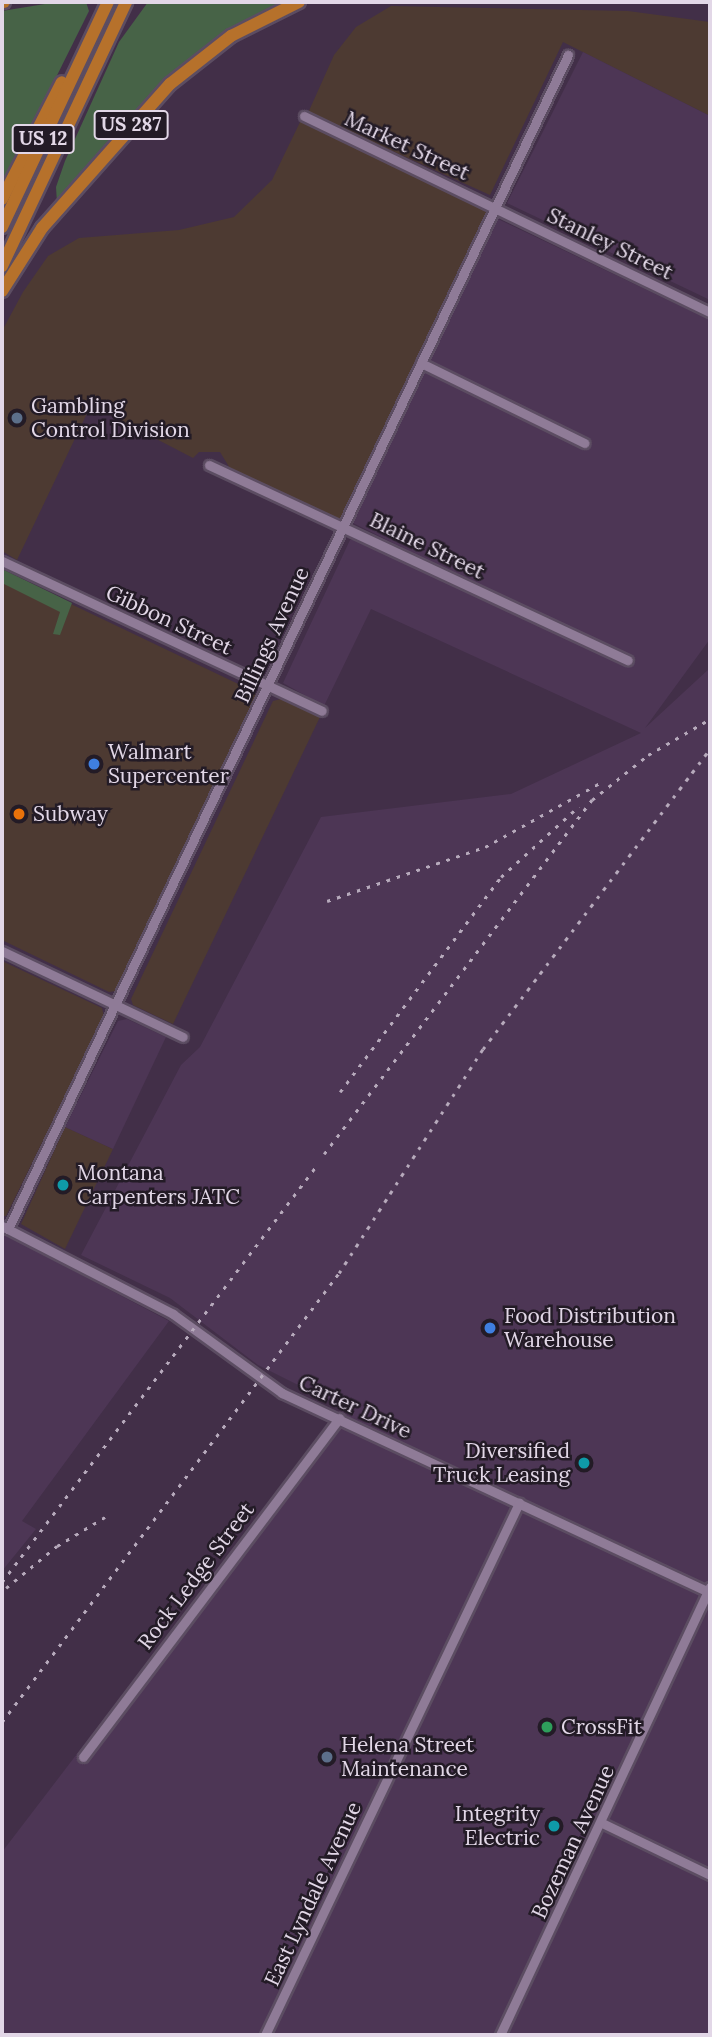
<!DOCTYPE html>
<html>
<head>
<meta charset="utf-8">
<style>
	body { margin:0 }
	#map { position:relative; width:712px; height:2037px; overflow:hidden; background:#422f48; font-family:Lora,serif }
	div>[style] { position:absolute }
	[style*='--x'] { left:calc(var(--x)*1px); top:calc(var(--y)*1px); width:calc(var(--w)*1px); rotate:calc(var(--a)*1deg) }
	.commercial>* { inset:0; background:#4d3a32 }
	.built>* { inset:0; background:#4d3655 }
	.green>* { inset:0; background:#476347 }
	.roads { filter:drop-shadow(2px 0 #5c4d62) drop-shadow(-2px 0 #5c4d62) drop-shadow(0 2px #5c4d62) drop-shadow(0 -2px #5c4d62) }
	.minor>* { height:9px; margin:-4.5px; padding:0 4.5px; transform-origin:4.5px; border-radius:4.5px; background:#8f7b97 }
	.highway>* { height:12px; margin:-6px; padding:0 6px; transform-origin:6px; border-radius:6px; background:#b6712b }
	.rail>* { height:2.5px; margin-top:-1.25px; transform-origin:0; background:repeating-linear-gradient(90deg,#b7aabc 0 3.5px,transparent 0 10.5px) }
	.dots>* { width:19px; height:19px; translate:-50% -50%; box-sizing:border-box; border:4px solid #231b26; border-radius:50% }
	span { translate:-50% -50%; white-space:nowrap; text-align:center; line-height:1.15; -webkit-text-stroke:5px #231b26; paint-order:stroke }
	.shield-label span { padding:2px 5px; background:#231b26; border:2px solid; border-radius:5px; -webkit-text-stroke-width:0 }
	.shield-label { font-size:19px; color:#e2d7e7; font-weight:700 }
	.street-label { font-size:21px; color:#e2d7e7 }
	.poi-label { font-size:21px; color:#e2d7e7 }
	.left { translate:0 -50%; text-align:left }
	.right { translate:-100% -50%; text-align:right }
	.frame { position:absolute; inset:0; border:4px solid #e2d7e7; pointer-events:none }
</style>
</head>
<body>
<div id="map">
	<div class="commercial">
		<div style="clip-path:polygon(391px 6px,628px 11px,710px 22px,710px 116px,563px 42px,490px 195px,308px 113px,334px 55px,356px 27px)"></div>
		<div style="clip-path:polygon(302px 118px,489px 208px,341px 521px,231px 470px,220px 452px,199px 452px,193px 458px,91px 405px,17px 560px,2px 551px,2px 331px,23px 292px,48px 256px,79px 238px,179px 230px,234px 217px,272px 180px)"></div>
		<div style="clip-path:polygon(2px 571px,255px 692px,256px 698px,116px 991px,109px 992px,2px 940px)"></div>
		<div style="clip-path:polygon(281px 699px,320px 717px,173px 1024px,133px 1005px,131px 999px,273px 701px)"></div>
		<div style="clip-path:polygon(2px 961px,102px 1008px,104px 1016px,6px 1216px,2px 1216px)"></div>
		<div style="clip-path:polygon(65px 1127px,113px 1149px,65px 1249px,21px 1224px)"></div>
	</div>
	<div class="built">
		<div style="clip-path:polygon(583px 52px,710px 116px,710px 300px,507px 203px)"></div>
		<div style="clip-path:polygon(498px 219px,710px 320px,710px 639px,645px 728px,710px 668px,710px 2035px,2px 2035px,2px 1852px,342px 1407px,258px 1365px,170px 1298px,81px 1255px,181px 1065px,200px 1047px,321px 817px,511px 794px,641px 733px,371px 609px,324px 706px,283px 683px,350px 540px,358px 539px,396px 556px,401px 547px,353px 523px)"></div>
		<div style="clip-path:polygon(127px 1019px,166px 1037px,113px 1149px,65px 1127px,118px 1021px)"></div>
		<div style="clip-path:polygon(2px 1233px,169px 1321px,22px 1521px,36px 1529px,2px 1571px)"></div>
	</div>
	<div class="green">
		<div style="clip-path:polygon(57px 2px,86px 2px,89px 11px,2px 186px,2px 11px)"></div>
		<div style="clip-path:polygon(148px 2px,281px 2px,176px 69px,57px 203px,56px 187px,65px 161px,119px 42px)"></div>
		<div style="clip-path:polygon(2px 569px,72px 603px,60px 635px,53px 634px,60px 612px,2px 583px)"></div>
	</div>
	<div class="roads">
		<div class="minor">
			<div style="--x:304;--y:116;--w:451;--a:25.8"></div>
			<div style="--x:421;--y:363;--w:182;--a:26.1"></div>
			<div style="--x:209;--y:465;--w:462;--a:25"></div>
			<div style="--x:2;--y:561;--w:353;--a:25.1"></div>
			<div style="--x:2;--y:951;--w:200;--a:25.4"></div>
			<div style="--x:2;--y:1226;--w:192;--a:27.2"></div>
			<div style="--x:173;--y:1314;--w:135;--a:35.9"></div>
			<div style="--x:282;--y:1393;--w:472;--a:25"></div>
			<div style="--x:8;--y:1229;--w:1301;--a:-64.5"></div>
			<div style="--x:83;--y:1757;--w:425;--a:-52.9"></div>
			<div style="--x:602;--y:1823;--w:120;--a:25.7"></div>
			<div style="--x:265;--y:2035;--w:590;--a:-64.48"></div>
			<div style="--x:500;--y:2035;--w:495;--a:-64.9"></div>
		</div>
		<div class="highway">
			<div style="--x:2;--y:2;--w:2;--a:0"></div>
			<div style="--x:2;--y:199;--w:131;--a:-62.9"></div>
			<div style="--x:2;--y:227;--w:249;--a:-64.8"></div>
			<div style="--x:2;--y:266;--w:292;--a:-64.8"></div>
			<div style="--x:2;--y:291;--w:75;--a:-57.6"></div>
			<div style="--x:42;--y:228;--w:193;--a:-48.4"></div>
			<div style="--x:170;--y:84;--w:78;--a:-38.2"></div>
			<div style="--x:231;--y:36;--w:76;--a:-26.6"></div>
		</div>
	</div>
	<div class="rail">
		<div style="--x:327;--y:901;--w:167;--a:-18.9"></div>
		<div style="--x:485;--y:847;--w:134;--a:-29.1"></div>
		<div style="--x:340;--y:1092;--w:269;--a:-53.2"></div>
		<div style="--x:501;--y:877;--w:105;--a:-42.3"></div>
		<div style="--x:324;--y:1154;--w:444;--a:-52.9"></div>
		<div style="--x:592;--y:800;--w:72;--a:-38.8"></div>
		<div style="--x:648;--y:755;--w:72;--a:-30.1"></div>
		<div style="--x:2;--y:1582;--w:523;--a:-52.93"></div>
		<div style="--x:6;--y:1588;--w:66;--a:-39.5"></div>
		<div style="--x:57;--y:1546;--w:56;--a:-31.1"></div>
		<div style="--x:2;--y:1722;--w:561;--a:-53.11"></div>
		<div style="--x:339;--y:1273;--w:266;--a:-57.3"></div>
		<div style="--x:483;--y:1049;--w:376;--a:-52.9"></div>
	</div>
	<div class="dots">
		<div style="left:17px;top:418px;background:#5c6f8a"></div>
		<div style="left:94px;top:764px;background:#3f7fe0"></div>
		<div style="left:19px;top:814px;background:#e8710a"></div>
		<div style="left:63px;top:1185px;background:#0f9aa8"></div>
		<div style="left:490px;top:1328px;background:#3f7fe0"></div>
		<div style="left:584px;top:1463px;background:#0f9aa8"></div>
		<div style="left:547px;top:1727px;background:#2e9e5b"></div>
		<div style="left:327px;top:1757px;background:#5c6f8a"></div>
		<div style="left:554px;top:1826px;background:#0f9aa8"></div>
	</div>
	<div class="shield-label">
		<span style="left:131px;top:125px">US 287</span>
		<span style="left:43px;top:139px">US 12</span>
	</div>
	<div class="street-label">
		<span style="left:407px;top:146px;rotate:25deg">Market Street</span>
		<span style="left:610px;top:244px;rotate:26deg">Stanley Street</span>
		<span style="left:427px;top:546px;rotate:26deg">Blaine Street</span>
		<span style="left:169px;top:620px;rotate:25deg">Gibbon Street</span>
		<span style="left:272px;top:635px;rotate:-65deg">Billings Avenue</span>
		<span style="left:355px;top:1407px;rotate:25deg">Carter Drive</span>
		<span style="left:196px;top:1576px;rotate:-53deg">Rock Ledge Street</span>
		<span style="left:573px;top:1842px;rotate:-65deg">Bozeman Avenue</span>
		<span style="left:313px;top:1894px;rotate:-65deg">East Lyndale Avenue</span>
	</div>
	<div class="poi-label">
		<span class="left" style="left:31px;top:418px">Gambling<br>Control Division</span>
		<span class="left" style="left:108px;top:764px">Walmart<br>Supercenter</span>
		<span class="left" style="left:33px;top:814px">Subway</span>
		<span class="left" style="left:77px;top:1185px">Montana<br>Carpenters JATC</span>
		<span class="left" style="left:504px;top:1328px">Food Distribution<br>Warehouse</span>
		<span class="right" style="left:570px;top:1463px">Diversified<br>Truck Leasing</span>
		<span class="left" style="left:561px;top:1727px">CrossFit</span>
		<span class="left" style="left:341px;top:1757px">Helena Street<br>Maintenance</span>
		<span class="right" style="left:540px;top:1826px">Integrity<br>Electric</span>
	</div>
	<div class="frame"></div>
</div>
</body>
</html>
